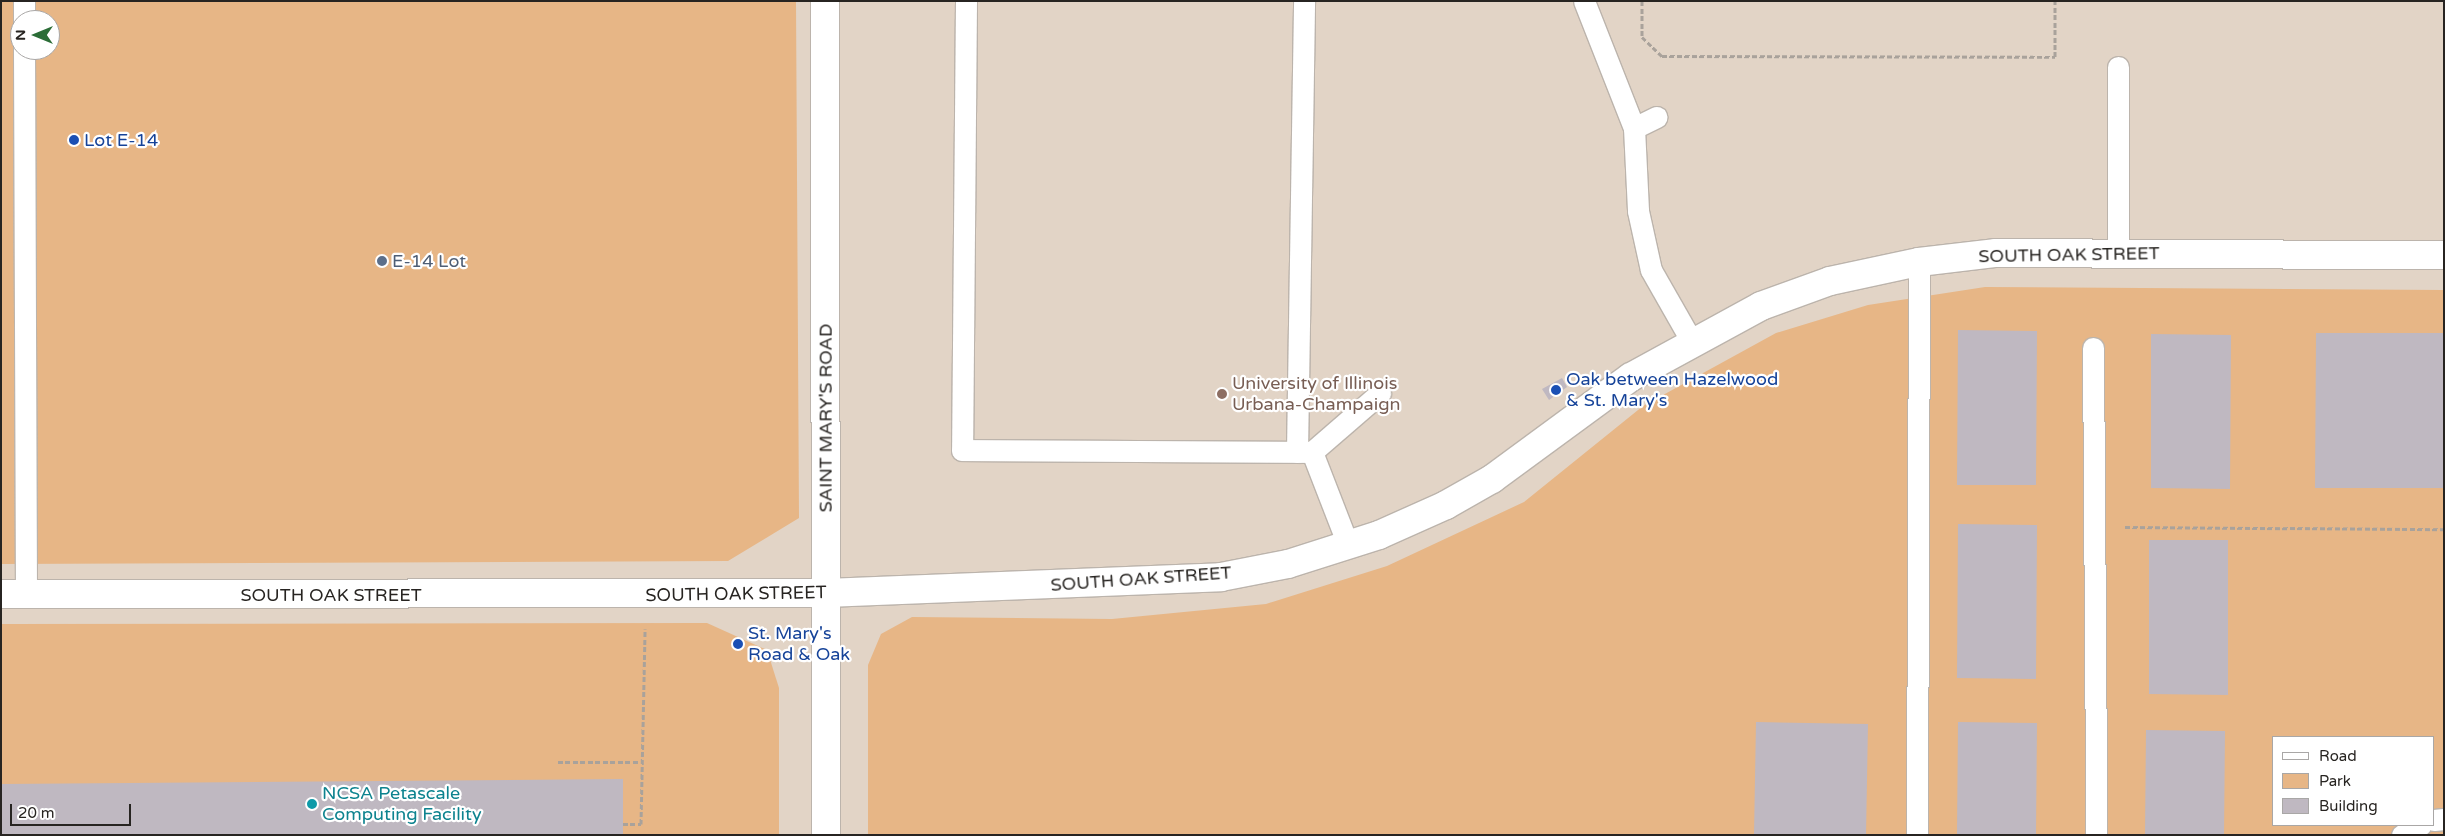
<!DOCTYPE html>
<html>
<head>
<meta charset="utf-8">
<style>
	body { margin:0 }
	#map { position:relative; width:2445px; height:836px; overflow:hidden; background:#e9e0d8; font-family:"Varela Round",sans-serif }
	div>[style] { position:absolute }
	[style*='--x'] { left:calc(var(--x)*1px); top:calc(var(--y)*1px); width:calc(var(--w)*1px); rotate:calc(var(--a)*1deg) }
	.built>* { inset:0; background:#e2d4c6 }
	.green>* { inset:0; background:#e7b686 }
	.building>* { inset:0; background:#bfb8c1 }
	.path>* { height:3px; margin-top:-1.5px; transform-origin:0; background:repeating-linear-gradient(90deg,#a9a29b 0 5px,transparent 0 7.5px) }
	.roads { filter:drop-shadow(1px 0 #bcb4ac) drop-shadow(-1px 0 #bcb4ac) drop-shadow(0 1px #bcb4ac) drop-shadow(0 -1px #bcb4ac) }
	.service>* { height:21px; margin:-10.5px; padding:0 10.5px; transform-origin:10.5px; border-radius:10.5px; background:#fff }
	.minor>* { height:28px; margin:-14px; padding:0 14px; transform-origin:14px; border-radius:14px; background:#fff }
	.secondary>* { height:28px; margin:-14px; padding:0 14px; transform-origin:14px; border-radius:14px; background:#fff }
	.dots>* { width:14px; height:14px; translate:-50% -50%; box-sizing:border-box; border:2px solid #fff; border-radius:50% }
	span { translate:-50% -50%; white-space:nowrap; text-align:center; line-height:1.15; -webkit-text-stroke:4.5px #fff; paint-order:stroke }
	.transit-label { font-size:18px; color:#164399 }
	.left { translate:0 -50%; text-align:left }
	.street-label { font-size:18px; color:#272421 }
	.service-label { font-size:18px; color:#4e5e75 }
	.education-label { font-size:18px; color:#785e54 }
	.culture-label { font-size:18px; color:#0d838f }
	.frame { position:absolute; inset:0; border:2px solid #272421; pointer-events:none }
	.legend { position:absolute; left:2272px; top:736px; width:162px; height:90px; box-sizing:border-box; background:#fff; border:1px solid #a9a7a6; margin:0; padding:6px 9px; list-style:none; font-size:15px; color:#272421 }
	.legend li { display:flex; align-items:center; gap:10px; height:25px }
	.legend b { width:25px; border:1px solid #a9a7a6 }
	.north { position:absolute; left:10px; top:10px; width:50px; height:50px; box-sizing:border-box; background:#fff; border:1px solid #a9a7a6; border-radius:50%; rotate:270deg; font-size:14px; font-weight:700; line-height:20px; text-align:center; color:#272421 }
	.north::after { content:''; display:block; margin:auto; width:18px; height:22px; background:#2b6d37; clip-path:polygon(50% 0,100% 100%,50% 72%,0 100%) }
	.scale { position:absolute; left:10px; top:804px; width:121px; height:22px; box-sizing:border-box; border:2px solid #272421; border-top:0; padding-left:6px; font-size:15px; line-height:18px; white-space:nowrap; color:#272421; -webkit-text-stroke:4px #fff; paint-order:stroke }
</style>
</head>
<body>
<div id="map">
	<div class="built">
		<div style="clip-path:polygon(evenodd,1px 1px,2444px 1px,2444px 835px,1px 835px,1px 1px,20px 20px,50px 20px,50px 50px,20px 50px,20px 20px,1px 1px,2274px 737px,2434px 737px,2434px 825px,2274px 825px,2274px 737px)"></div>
	</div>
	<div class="green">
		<div style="clip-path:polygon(evenodd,1px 1px,796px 1px,799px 518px,728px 561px,1px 564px,1px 1px,20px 20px,50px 20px,50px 50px,20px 50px,20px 20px)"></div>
		<div style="clip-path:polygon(evenodd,1985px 287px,2444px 290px,2444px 835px,868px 835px,868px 665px,881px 634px,912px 617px,1112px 619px,1266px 604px,1387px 566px,1524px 502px,1643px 406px,1776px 333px,1868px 305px,1985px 287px,2274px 737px,2434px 737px,2434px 825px,2274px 825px,2274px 737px)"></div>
		<div style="clip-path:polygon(707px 623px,767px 650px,779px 688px,779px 835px,1px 835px,1px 624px)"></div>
	</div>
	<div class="building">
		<div style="clip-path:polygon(1958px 330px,2037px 331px,2036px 485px,1957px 485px)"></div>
		<div style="clip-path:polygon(2316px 333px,2444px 333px,2444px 488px,2315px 488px)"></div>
		<div style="clip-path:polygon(2151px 334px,2231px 335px,2230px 489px,2151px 488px)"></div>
		<div style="clip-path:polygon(1562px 378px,1567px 387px,1549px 400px,1542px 389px)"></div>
		<div style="clip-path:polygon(1958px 524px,2037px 525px,2036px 679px,1957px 678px)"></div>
		<div style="clip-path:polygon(2149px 540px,2228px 540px,2228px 695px,2149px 694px)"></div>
		<div style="clip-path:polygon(1756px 722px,1868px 724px,1866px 835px,1754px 835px)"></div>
		<div style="clip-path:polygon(1958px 722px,2037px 723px,2036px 835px,1957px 835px)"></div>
		<div style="clip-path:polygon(2146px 730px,2225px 731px,2224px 835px,2145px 835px)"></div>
		<div style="clip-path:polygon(623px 779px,623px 835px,1px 835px,1px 784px)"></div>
	</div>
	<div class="path">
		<div style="--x:1642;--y:1;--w:36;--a:90"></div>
		<div style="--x:1642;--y:37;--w:28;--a:44"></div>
		<div style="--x:1662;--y:56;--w:393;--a:0.1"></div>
		<div style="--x:2055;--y:57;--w:56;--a:-90"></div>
		<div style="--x:2125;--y:527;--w:319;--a:0.4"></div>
		<div style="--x:558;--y:762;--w:82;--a:0"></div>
		<div style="--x:623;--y:824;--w:18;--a:0"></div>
		<div style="--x:641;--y:824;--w:195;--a:-88.8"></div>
	</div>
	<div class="roads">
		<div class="service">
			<div style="--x:24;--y:1;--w:19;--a:90"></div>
			<div style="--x:966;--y:1;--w:449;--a:90.5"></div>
			<div style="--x:962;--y:450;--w:350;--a:0.3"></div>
			<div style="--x:1312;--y:452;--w:90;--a:-40.9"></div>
			<div style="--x:1584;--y:1;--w:136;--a:68.5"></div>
			<div style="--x:1634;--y:128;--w:83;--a:87.2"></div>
			<div style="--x:1638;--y:211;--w:60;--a:77.6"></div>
			<div style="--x:1651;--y:270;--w:83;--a:60.3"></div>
			<div style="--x:24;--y:50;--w:544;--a:89.79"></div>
			<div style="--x:1634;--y:128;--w:25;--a:-26"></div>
			<div style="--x:2118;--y:253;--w:186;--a:-90"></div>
			<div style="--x:2093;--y:348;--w:487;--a:89.6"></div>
			<div style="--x:1297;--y:452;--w:451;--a:-89.1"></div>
			<div style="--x:1312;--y:452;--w:100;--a:68.8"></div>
			<div style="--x:2434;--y:820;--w:10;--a:-6"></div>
			<div style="--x:1917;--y:835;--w:573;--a:-89.8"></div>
			<div style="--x:2402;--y:835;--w:21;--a:-28"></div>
		</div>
		<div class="minor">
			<div style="--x:1;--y:594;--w:825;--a:-0.07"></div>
			<div style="--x:826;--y:593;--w:395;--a:-2.3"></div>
			<div style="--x:1221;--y:577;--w:68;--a:-11"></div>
			<div style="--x:1288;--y:564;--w:96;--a:-17.7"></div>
			<div style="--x:1379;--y:535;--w:73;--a:-24.1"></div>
			<div style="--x:1446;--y:505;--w:53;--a:-29.5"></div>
			<div style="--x:1492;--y:479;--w:172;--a:-36.3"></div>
			<div style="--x:1631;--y:377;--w:148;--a:-28.6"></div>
			<div style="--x:1761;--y:306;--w:73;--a:-19.9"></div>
			<div style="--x:1830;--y:281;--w:91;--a:-12.1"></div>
			<div style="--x:1919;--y:262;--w:78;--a:-6.7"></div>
			<div style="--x:1996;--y:253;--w:448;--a:0.3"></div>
		</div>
		<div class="secondary">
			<div style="--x:825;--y:1;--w:834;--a:89.93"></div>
		</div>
	</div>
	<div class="dots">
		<div style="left:74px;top:140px;background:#1a4fb4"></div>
		<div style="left:382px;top:261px;background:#5c6f8a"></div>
		<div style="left:1556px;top:390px;background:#1a4fb4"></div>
		<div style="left:1222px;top:394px;background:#8d6e63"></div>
		<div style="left:738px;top:644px;background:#1a4fb4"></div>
		<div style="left:312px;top:804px;background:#0f9aa8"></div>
	</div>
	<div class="transit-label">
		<span class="left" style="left:84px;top:140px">Lot E-14</span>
		<span class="left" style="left:1566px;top:390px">Oak between Hazelwood<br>&amp; St. Mary's</span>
		<span class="left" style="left:748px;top:644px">St. Mary's<br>Road &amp; Oak</span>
	</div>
	<div class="street-label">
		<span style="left:2069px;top:255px;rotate:-1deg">SOUTH OAK STREET</span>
		<span style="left:826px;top:418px;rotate:-90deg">SAINT MARY'S ROAD</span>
		<span style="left:1141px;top:579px;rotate:-4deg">SOUTH OAK STREET</span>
		<span style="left:736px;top:594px;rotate:-1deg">SOUTH OAK STREET</span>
		<span style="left:331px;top:595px">SOUTH OAK STREET</span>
	</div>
	<div class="service-label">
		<span class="left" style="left:392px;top:261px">E-14 Lot</span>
	</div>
	<div class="education-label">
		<span class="left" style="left:1232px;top:394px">University of Illinois<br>Urbana-Champaign</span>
	</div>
	<div class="culture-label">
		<span class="left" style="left:322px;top:804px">NCSA Petascale<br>Computing Facility</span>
	</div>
	<div class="frame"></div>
	<ul class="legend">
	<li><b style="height:6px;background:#fff"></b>Road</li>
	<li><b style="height:14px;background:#e7b686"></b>Park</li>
	<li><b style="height:14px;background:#bfb8c1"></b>Building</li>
	</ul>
	<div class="north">N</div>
	<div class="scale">20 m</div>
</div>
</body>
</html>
